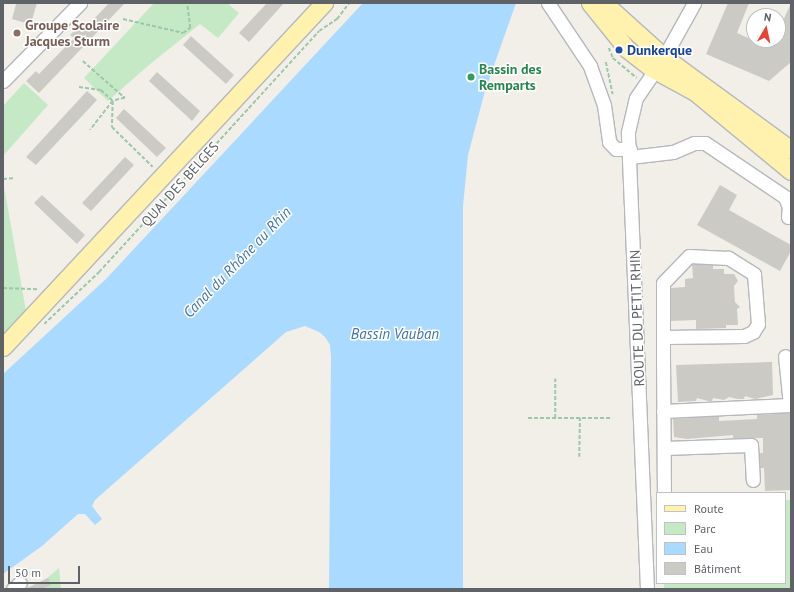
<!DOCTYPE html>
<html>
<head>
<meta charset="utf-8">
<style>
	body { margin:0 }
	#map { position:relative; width:794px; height:592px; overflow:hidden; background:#f1efe8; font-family:"PT Sans",sans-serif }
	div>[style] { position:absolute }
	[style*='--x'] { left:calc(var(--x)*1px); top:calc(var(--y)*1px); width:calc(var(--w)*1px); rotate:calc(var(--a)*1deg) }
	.green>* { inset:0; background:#c5e8c5 }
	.water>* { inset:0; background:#aadaff }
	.building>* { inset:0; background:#cccac5 }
	.path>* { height:1.5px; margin-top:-0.75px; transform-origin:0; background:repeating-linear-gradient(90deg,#9cc7a9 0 4px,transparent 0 6px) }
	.roads { filter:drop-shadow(1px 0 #b5b8bc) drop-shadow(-1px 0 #b5b8bc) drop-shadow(0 1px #b5b8bc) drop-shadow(0 -1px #b5b8bc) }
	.minor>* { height:13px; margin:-6.5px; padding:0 6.5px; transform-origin:6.5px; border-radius:6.5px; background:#fff }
	.major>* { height:17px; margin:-8.5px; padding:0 8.5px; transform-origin:8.5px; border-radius:8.5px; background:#fff2af }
	.dots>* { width:11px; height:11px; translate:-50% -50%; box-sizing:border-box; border:2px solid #fff; border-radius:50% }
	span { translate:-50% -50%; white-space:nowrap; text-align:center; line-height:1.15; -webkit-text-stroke:3px #fff; paint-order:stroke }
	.education-label { font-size:14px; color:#785e54; font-weight:700 }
	.left { translate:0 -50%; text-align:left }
	.transit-label { font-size:14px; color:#164399; font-weight:700 }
	.leisure-label { font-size:14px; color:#27864d; font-weight:700 }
	.street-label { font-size:14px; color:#5f6368 }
	.water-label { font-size:15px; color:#4174aa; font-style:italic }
	.frame { position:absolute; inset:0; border:4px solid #5f6368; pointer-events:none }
	.legend { position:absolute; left:656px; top:492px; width:130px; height:92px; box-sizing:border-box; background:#fff; border:1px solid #bfc1c3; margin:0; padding:5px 7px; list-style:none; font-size:12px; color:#5f6368 }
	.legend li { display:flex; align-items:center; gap:8px; height:20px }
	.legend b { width:20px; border:1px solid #bfc1c3 }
	.north { position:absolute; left:746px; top:8px; width:40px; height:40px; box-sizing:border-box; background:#fff; border:1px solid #bfc1c3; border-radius:50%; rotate:9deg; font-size:11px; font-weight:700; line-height:16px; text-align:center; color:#5f6368 }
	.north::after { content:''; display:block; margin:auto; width:14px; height:18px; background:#ea4335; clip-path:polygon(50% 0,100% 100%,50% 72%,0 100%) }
	.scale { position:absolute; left:8px; top:566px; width:72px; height:18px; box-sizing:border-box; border:2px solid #5f6368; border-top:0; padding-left:5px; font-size:12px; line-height:14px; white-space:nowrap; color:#5f6368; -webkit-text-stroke:3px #fff; paint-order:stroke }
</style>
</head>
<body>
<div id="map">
	<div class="green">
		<div style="clip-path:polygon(154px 3px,227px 3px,239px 13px,218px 38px,200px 24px,149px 65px,108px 101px,84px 78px)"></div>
		<div style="clip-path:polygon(24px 83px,48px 105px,3px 156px,3px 106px)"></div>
		<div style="clip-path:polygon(3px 181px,26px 311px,3px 334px)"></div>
		<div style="clip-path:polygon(785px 500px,791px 500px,791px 589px,664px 589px,664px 583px,785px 583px)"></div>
		<div style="clip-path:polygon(59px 568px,61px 589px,34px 589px)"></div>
	</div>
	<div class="water">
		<div style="clip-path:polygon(363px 3px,516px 3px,485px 91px,468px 155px,463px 206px,463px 589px,329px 589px,331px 356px,330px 345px,325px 337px,319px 332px,305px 326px,286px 332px,95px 500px,92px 506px,102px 519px,95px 525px,85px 514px,78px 514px,42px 546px,3px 574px,3px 374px,106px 279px)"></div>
	</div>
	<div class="building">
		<div style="clip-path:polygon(37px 3px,32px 20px,28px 19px,26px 23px,12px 19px,16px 4px)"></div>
		<div style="clip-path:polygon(109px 3px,125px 3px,39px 93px,26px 81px,36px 71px,39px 74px,74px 38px,70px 35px,77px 28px,82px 32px)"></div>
		<div style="clip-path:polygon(267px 3px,284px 3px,249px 42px,239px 33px)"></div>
		<div style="clip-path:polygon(728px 3px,749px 3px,737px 33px,766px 46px,778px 40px,778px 32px,791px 3px,791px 62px,769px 81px,706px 54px)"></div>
		<div style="clip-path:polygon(191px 36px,234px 75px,226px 84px,183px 45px)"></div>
		<div style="clip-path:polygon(157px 72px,200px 111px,192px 121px,149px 81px)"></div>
		<div style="clip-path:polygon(87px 91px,97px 100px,36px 165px,26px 157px)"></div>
		<div style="clip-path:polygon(124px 109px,166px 148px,157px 157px,116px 118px)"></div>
		<div style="clip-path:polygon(125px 157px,134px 165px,91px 211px,82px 203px)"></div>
		<div style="clip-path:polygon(720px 185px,737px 195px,729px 210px,791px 245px,791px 251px,780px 271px,697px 225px)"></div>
		<div style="clip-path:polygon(42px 195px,85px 235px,77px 244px,34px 203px)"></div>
		<div style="clip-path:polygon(692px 264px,713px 265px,713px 269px,724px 269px,724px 274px,734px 274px,738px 281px,734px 286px,735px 302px,740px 307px,737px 309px,738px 325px,726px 325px,726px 328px,696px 329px,696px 320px,671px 321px,671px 288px,685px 287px,685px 279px,693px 278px)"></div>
		<div style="clip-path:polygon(769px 362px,772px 362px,773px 395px,755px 399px,745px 396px,744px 399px,738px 399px,729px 397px,724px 400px,713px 398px,712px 401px,708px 401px,697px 398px,696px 401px,678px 402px,676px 365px)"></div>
		<div style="clip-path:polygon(791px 413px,791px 490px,765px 491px,764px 468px,760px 468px,759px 453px,763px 453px,763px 438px,733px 438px,733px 435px,687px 439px,674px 437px,673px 419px,719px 416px,719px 421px,757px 419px,757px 415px)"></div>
		<div style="clip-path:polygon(48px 578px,51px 585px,42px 589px,25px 589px)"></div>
	</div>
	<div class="path">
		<div style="--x:123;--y:19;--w:62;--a:13.1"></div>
		<div style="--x:183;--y:33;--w:9;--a:-36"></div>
		<div style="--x:190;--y:28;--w:25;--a:-97"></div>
		<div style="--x:609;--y:48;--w:11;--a:68"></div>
		<div style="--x:613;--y:58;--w:31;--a:40"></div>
		<div style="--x:83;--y:61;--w:56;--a:41.4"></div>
		<div style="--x:125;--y:98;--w:12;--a:166"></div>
		<div style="--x:113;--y:101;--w:26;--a:92"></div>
		<div style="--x:112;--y:127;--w:57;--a:44.3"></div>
		<div style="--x:606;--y:62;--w:33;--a:78"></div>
		<div style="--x:79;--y:87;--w:22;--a:8"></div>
		<div style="--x:101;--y:90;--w:16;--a:43"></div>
		<div style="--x:113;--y:101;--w:37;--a:128"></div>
		<div style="--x:3;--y:93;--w:7;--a:90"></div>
		<div style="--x:3;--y:179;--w:12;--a:-5"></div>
		<div style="--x:3;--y:288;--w:35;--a:2"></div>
		<div style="--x:44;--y:324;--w:76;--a:-43.4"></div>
		<div style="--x:99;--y:272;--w:326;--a:-47.6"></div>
		<div style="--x:319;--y:31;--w:22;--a:-34"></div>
		<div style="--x:337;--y:19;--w:20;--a:-53"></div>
		<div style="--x:528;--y:418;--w:82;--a:0"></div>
		<div style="--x:555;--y:418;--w:39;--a:-90"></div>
		<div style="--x:579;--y:457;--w:39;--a:-89"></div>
	</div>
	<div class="roads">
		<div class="minor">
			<div style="--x:548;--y:3;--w:76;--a:56.3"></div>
			<div style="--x:590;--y:66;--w:41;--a:70.3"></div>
			<div style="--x:604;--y:105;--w:37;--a:82"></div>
			<div style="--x:609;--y:142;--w:10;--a:45"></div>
			<div style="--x:616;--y:149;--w:14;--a:0"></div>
			<div style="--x:3;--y:81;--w:110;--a:-45.4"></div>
			<div style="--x:630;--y:157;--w:43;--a:-6.6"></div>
			<div style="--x:673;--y:152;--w:23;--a:-23"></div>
			<div style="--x:694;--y:143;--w:11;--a:0"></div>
			<div style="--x:705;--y:143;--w:97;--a:34"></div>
			<div style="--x:785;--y:197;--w:11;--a:68"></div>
			<div style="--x:789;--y:207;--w:10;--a:96"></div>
			<div style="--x:663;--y:337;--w:81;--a:-0.7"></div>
			<div style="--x:744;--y:336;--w:10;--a:-24"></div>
			<div style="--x:753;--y:332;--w:9;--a:-58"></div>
			<div style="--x:758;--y:324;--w:50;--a:-94.6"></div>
			<div style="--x:754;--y:274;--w:31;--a:-148"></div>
			<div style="--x:728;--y:258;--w:39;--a:-177"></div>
			<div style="--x:689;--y:256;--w:37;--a:134"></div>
			<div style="--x:663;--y:283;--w:73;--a:90"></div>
			<div style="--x:663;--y:356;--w:137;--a:89.6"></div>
			<div style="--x:663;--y:411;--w:127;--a:-2.7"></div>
			<div style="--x:790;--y:405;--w:49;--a:-95.8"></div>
			<div style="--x:664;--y:448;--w:87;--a:-2"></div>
			<div style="--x:751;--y:445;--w:35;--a:87"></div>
			<div style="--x:13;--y:589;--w:9;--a:-41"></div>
			<div style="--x:647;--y:589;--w:457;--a:-92.4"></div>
			<div style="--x:628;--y:132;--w:35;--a:-77"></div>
			<div style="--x:636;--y:98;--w:50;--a:-55.7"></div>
			<div style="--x:664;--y:57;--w:62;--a:-60.9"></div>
		</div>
		<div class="major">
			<div style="--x:590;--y:3;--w:59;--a:51.2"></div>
			<div style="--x:627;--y:49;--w:33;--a:38"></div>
			<div style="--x:653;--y:69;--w:48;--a:28.7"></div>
			<div style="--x:695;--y:92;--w:124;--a:39.5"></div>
			<div style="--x:604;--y:3;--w:81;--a:42"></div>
			<div style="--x:664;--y:57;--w:157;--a:36.2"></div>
			<div style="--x:3;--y:347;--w:471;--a:-47"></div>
		</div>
	</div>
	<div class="dots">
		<div style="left:17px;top:33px;background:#8d6e63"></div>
		<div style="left:619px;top:50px;background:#1a4fb4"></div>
		<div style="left:471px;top:77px;background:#2e9e5b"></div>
	</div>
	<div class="education-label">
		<span class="left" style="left:25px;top:33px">Groupe Scolaire<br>Jacques Sturm</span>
	</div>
	<div class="transit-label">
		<span class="left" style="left:627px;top:50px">Dunkerque</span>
	</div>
	<div class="leisure-label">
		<span class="left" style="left:479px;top:77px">Bassin des<br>Remparts</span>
	</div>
	<div class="street-label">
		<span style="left:180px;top:184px;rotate:-48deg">QUAI DES BELGES</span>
		<span style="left:637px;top:318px;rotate:-92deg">ROUTE DU PETIT RHIN</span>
	</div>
	<div class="water-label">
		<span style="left:237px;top:262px;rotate:-46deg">Canal du Rhône au Rhin</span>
		<span style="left:395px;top:334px">Bassin Vauban</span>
	</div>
	<div class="frame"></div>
	<ul class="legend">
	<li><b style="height:5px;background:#fff2af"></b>Route</li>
	<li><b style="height:11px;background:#c5e8c5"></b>Parc</li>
	<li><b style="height:11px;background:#aadaff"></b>Eau</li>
	<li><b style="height:11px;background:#cccac5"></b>Bâtiment</li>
	</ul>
	<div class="north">N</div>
	<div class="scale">50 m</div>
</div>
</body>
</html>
